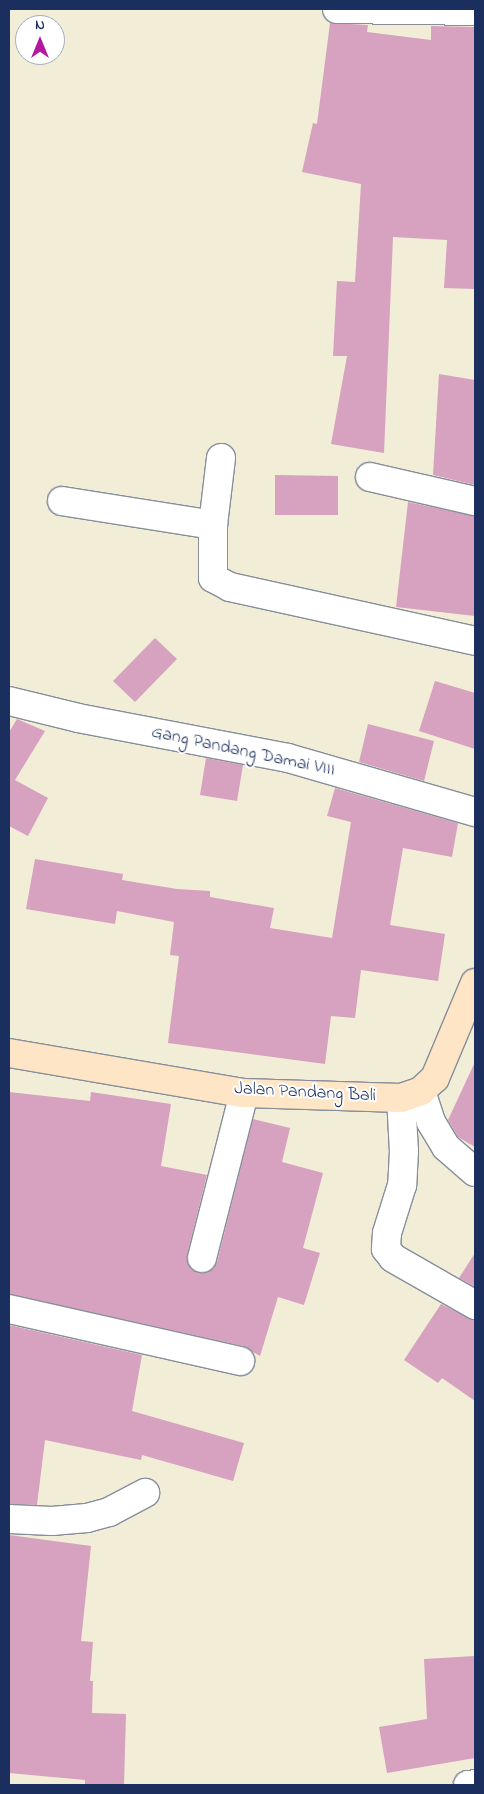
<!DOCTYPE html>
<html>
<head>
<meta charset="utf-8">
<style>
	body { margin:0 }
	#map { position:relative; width:484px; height:1794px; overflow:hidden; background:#f1edd7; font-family:"Indie Flower",sans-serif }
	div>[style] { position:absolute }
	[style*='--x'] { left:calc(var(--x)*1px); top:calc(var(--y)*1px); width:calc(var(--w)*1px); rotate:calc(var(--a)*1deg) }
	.building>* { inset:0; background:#d7a1c0 }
	.roads { filter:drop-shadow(1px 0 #868e9a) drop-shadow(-1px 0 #868e9a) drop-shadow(0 1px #868e9a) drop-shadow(0 -1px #868e9a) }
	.street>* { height:28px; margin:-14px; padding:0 14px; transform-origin:14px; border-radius:14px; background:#fff }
	.secondary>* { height:28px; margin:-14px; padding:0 14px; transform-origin:14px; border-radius:14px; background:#fde5c5 }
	span { translate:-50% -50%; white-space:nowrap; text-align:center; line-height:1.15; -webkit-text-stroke:4px #fff; paint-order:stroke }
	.street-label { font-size:18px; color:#1b2f5e }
	.frame { position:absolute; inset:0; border:10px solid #1b2f5e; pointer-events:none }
	.north { position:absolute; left:15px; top:15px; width:50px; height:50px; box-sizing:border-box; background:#fff; border:1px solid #a4acbf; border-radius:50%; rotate:0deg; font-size:14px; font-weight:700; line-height:20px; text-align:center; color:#1b2f5e }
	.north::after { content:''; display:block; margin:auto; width:18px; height:22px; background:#b5179e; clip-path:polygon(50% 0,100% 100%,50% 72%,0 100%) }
</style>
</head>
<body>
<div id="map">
	<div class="building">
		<div style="clip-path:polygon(330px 23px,368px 25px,367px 32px,431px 40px,431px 26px,475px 27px,475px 289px,444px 288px,447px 240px,393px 237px,384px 453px,331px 444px,347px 356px,333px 356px,337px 281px,355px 282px,361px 184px,302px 172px,313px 123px,317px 124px)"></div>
		<div style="clip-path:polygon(439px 374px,475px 380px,475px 485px,433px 475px)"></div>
		<div style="clip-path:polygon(275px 475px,338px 476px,338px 515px,275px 515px)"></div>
		<div style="clip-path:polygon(408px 502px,475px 516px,475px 616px,396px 607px)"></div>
		<div style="clip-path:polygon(155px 638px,177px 659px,135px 702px,113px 681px)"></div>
		<div style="clip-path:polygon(435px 681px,475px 693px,475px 749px,419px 731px)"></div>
		<div style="clip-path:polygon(17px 719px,45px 731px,15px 780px,48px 798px,28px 836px,9px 826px,9px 732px)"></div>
		<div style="clip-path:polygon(368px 724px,434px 741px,424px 781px,359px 762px)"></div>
		<div style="clip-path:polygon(206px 758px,243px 765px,237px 801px,200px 795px)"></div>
		<div style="clip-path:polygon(335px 788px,458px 823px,452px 857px,403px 848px,390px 925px,445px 934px,438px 981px,361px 970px,355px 1018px,331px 1016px,325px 1064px,168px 1043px,179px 956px,170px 955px,174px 922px,117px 911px,115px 924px,26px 909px,35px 859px,123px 874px,122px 880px,177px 889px,210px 891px,210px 897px,274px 908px,270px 928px,332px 938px,351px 822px,327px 816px)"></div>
		<div style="clip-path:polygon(475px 1062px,475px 1147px,458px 1137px,448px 1120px)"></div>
		<div style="clip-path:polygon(9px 1092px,90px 1101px,91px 1092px,171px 1104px,161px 1166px,207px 1175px,187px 1255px,191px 1269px,199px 1273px,213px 1269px,217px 1262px,253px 1119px,290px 1128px,282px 1162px,323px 1173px,303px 1248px,320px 1253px,304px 1305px,278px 1297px,260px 1356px,243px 1346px,9px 1294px)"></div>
		<div style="clip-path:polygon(475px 1253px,475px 1287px,459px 1278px)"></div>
		<div style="clip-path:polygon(441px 1304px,475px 1321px,475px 1401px,442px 1378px,438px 1383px,404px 1360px)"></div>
		<div style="clip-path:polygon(9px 1325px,142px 1355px,132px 1411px,244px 1443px,233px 1481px,142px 1455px,141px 1460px,45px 1440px,37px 1505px,9px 1504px)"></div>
		<div style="clip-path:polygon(9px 1535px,91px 1546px,81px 1641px,93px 1642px,90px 1681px,93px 1681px,92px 1713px,126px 1714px,124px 1785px,85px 1785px,85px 1780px,9px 1773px)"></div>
		<div style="clip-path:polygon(475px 1656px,475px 1758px,387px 1773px,379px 1727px,427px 1719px,424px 1659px)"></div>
	</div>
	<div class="roads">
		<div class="street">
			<div style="--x:337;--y:9;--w:138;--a:0.8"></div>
			<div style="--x:221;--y:458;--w:67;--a:96.8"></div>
			<div style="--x:213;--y:525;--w:53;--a:90"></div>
			<div style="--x:213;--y:578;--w:19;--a:28"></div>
			<div style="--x:230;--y:587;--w:251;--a:12.4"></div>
			<div style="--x:370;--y:477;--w:108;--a:12.9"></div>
			<div style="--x:62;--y:501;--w:153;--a:9"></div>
			<div style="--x:9;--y:701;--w:71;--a:13.8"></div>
			<div style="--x:78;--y:718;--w:214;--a:10.8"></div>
			<div style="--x:288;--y:758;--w:195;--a:16.1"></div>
			<div style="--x:421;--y:1091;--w:33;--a:72"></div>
			<div style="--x:431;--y:1122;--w:29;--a:59"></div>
			<div style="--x:446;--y:1147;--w:38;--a:41"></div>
			<div style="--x:401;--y:1098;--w:53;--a:86.8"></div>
			<div style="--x:404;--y:1151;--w:34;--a:93"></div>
			<div style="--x:402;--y:1185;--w:50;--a:107.4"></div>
			<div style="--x:387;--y:1233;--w:16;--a:94"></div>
			<div style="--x:386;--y:1249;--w:11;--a:52"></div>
			<div style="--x:393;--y:1258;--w:95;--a:29.8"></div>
			<div style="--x:202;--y:1258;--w:170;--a:-75.7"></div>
			<div style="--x:9;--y:1309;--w:237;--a:12.7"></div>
			<div style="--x:9;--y:1519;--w:43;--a:2.7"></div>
			<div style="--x:52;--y:1521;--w:35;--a:-5"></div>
			<div style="--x:87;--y:1518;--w:23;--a:-15"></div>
			<div style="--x:109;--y:1512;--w:41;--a:-27.8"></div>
			<div style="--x:468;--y:1785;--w:7;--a:-8"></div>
		</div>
		<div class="secondary">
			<div style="--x:9;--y:1053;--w:238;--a:9.7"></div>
			<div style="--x:244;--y:1093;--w:157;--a:1.8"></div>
			<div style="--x:401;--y:1098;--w:21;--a:-19"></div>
			<div style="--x:421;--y:1091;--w:19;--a:-43"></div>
			<div style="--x:435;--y:1078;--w:103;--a:-67.2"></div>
		</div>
	</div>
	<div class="street-label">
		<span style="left:243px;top:752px;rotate:12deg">Gang Pandang Damai VIII</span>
		<span style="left:305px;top:1093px;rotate:3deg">Jalan Pandang Bali</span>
	</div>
	<div class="frame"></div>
	<div class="north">N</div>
</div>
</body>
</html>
